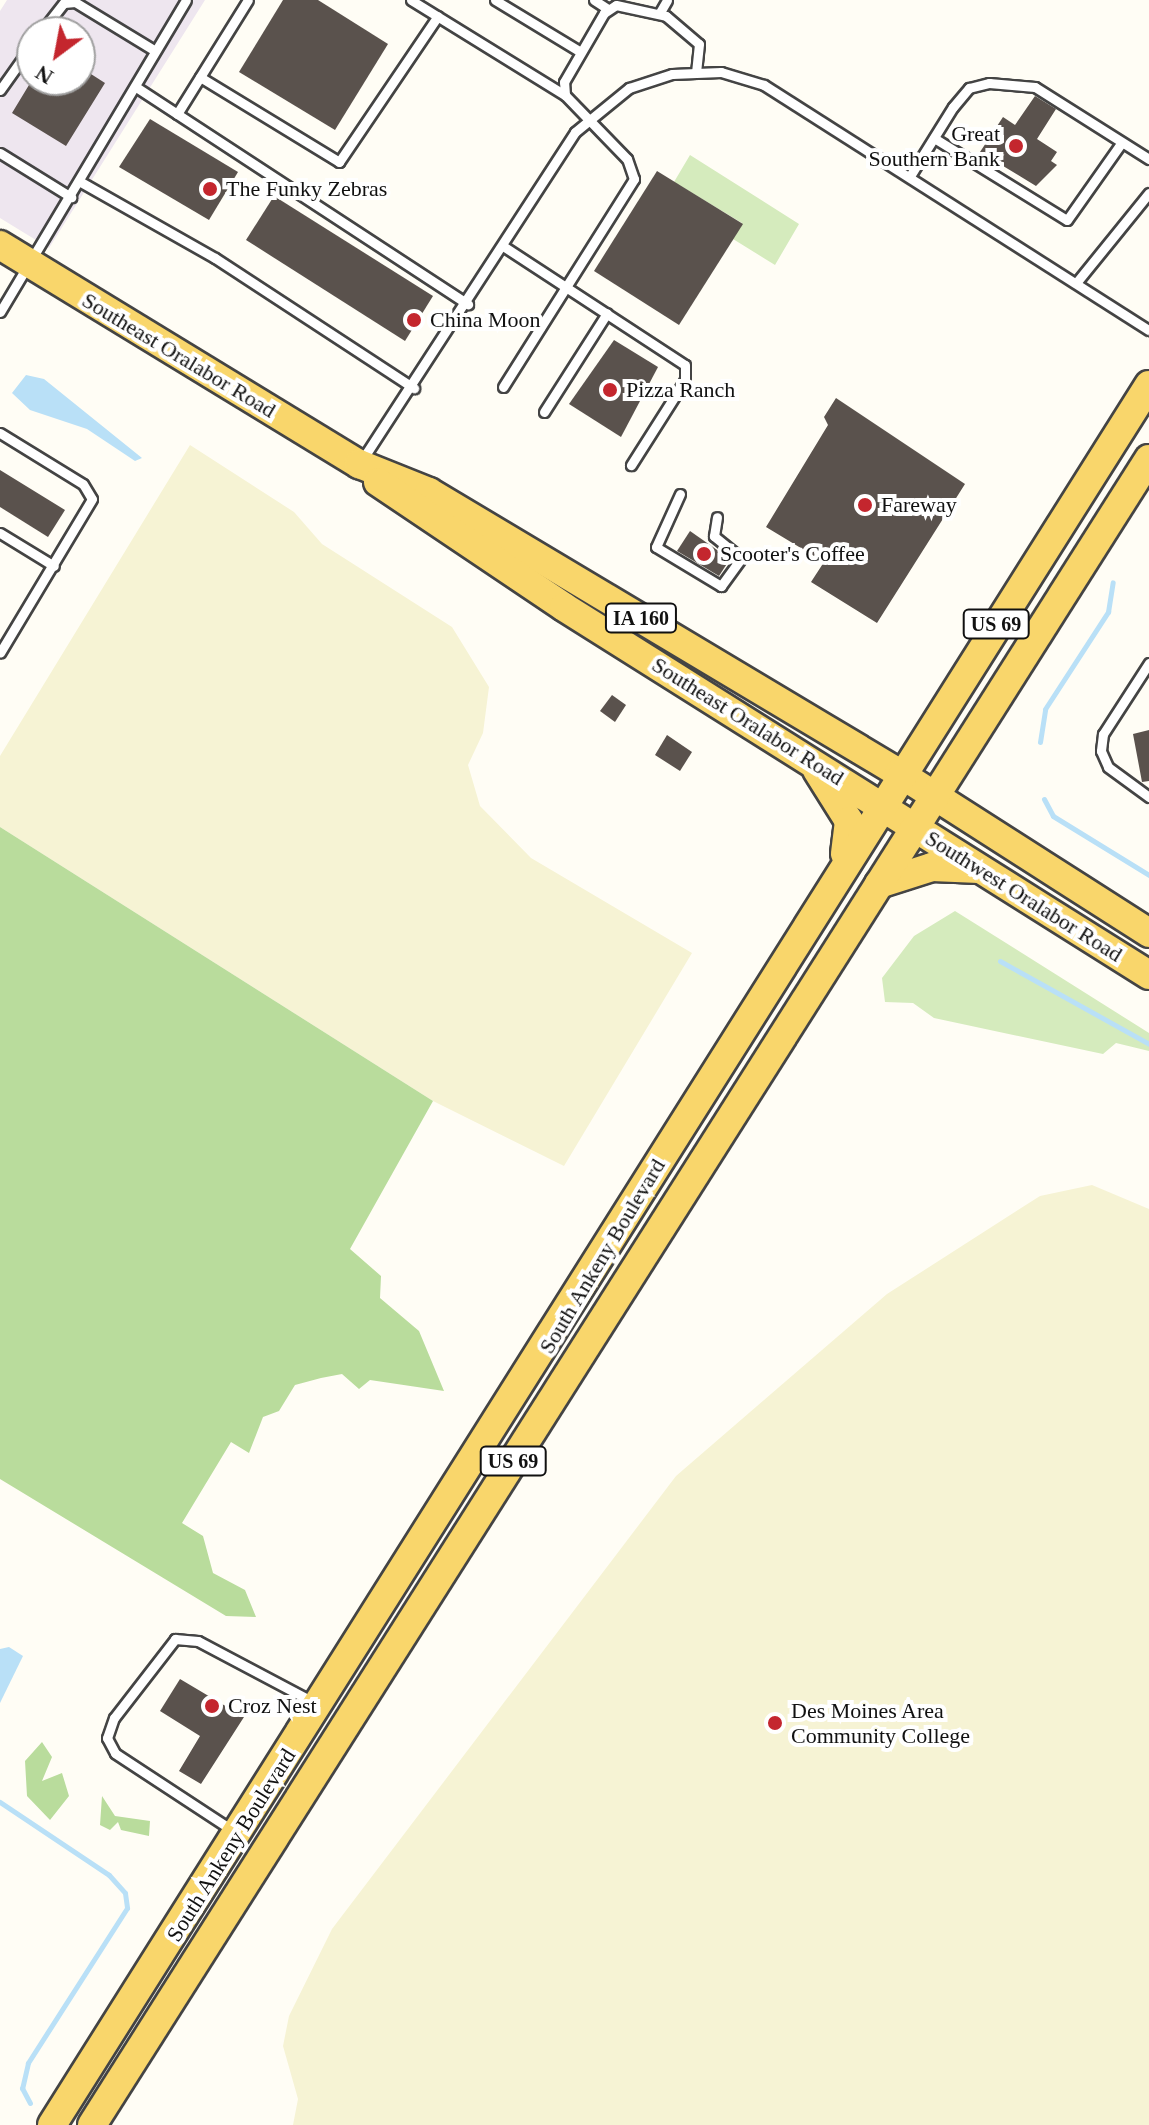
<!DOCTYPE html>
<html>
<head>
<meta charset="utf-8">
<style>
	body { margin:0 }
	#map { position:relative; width:1149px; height:2125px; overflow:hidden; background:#fffdf5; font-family:Georgia,serif }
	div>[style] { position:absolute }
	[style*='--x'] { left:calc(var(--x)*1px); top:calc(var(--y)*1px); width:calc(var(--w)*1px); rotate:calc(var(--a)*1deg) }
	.industrial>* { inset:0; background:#eee6ef }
	.farmland>* { inset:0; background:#f6f3d4 }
	.green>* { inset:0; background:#d5ebbd }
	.forest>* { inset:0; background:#b9dc9c }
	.water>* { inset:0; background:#b9e0f7 }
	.stream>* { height:5px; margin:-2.5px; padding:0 2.5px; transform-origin:2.5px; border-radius:2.5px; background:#b9e0f7 }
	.building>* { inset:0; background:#5a524d }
	.roads { filter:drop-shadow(2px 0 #444) drop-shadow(-2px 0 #444) drop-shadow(0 2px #444) drop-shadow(0 -2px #444) }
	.lane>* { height:9px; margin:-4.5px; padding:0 4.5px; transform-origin:4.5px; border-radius:4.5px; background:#fff }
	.primary>* { height:28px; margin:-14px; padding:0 14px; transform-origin:14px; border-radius:14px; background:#f9d66b }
	.dots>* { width:22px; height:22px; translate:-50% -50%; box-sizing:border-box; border:4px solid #fff; border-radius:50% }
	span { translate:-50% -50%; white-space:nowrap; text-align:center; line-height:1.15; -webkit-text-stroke:8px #fff; paint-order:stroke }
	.shield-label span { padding:2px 6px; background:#fff; border:2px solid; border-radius:6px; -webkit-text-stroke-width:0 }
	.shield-label { font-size:20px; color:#111; font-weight:700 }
	.poi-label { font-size:22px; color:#111 }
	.right { translate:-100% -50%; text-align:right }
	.left { translate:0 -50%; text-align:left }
	.street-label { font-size:22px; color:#111 }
	.north { position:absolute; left:16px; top:16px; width:80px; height:80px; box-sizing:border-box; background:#fff; border:2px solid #a0a0a0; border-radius:50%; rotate:212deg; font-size:22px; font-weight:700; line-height:32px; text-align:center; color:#111 }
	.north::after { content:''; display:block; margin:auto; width:28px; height:36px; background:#c4262e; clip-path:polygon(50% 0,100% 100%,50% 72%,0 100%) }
</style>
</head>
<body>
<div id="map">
	<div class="industrial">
		<div style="clip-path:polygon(evenodd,7px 0,205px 0,49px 248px,0 218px,0 11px,7px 0,32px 32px,80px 32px,80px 80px,32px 80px,32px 32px)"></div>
	</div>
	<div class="farmland">
		<div style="clip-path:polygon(190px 445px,294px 512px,322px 544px,452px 627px,489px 687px,483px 733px,468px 765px,480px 806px,531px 858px,692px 953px,564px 1166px,433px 1101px,0 827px,0 756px)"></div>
		<div style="clip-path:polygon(1092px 1185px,1149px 1209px,1149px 2125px,293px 2125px,298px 2099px,283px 2046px,289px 2016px,332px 1929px,676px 1476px,887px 1294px,1040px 1196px)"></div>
	</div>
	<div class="green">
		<div style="clip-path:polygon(690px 155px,799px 224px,775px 265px,733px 239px,742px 223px,674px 182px)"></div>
		<div style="clip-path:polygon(955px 911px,1149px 1033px,1149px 1051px,1116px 1043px,1103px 1054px,934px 1018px,913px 1003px,885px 1002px,882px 978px,914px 936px)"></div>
	</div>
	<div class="forest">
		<div style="clip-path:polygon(0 827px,433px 1101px,350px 1249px,381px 1276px,380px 1298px,419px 1331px,444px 1391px,370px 1380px,359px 1389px,342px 1374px,321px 1378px,295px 1385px,279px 1411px,263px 1417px,249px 1453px,231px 1442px,182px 1523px,203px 1536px,213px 1573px,245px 1590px,256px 1617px,226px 1616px,0 1479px)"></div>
		<div style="clip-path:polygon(42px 1742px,52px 1757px,42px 1781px,62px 1773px,69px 1796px,50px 1820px,27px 1796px,25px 1761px)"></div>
		<div style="clip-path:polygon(102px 1796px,115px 1816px,150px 1821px,149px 1836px,121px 1830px,118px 1822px,110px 1830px,100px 1825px)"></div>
	</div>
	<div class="water">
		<div style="clip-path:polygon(26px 375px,44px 379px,142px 458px,135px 461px,87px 429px,30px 410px,12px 393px)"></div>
		<div style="clip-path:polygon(9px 1647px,23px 1656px,0 1703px,0 1649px)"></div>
	</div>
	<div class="stream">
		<div style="--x:1040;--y:742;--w:33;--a:-81"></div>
		<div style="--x:1045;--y:709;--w:116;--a:-57"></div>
		<div style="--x:1108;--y:612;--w:30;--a:-81"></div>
		<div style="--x:1044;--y:799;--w:19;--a:62"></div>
		<div style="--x:1053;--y:816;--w:113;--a:31.6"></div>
		<div style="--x:1000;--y:961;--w:171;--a:29.1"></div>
		<div style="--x:0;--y:1802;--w:131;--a:33.8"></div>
		<div style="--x:109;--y:1875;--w:24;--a:48"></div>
		<div style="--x:125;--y:1893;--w:15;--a:82"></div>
		<div style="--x:127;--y:1908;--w:184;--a:122.6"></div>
		<div style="--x:28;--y:2063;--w:26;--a:103"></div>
		<div style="--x:22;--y:2088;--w:17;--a:62"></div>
	</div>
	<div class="building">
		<div style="clip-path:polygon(283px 0,318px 0,388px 44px,335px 130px,239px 72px)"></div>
		<div style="clip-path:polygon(80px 67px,105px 83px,66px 146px,12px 113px,32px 80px,80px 80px)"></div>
		<div style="clip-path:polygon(1035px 96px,1056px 109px,1037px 139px,1057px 152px,1051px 161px,1057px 165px,1036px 186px,980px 152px,1003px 117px,1015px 125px)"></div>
		<div style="clip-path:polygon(150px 119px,238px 172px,209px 220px,119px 167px)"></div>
		<div style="clip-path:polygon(657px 171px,743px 224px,679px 325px,594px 271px)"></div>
		<div style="clip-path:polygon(274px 196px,433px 296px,405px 341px,246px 240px)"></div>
		<div style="clip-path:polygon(614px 340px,658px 367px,621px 437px,569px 404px)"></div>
		<div style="clip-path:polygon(836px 398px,965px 484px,877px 623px,811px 582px,824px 562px,766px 527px,828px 425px,824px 417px)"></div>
		<div style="clip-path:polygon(0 470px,65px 510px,48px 537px,0 507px)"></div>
		<div style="clip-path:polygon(690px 531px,730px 559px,719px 576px,677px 551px)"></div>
		<div style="clip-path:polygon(612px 695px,626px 705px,615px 722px,600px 711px)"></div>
		<div style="clip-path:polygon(1149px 730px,1149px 781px,1142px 782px,1133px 734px)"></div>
		<div style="clip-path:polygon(667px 735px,692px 752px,680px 771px,655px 755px)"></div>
		<div style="clip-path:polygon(180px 1679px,244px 1717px,201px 1784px,179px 1771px,200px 1736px,160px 1711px)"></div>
	</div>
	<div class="roads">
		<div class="lane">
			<div style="--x:411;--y:0;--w:181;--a:31.7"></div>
			<div style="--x:495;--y:0;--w:100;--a:31.2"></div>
			<div style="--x:594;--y:0;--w:17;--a:33"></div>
			<div style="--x:659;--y:14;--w:16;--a:-60"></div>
			<div style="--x:41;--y:32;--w:37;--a:-52"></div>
			<div style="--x:64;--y:3;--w:11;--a:-5"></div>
			<div style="--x:75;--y:2;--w:92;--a:31.3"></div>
			<div style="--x:200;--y:77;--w:163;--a:31.4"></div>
			<div style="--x:339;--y:162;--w:176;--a:-55.9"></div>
			<div style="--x:136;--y:87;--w:397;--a:33.2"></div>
			<div style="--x:0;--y:90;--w:55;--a:-54.6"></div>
			<div style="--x:177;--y:114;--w:134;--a:-58.1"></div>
			<div style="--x:934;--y:138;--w:156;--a:31.7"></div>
			<div style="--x:1067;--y:220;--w:95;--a:-54.8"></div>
			<div style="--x:0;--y:153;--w:84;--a:31.8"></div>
			<div style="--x:910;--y:176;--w:81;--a:-58.1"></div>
			<div style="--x:953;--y:107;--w:25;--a:-50"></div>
			<div style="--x:969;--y:88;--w:21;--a:-14"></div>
			<div style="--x:989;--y:83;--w:46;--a:5"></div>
			<div style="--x:1035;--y:87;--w:135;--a:32.3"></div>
			<div style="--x:79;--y:181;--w:156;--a:29.5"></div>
			<div style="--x:215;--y:258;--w:238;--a:33.2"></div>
			<div style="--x:503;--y:246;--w:217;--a:33.2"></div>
			<div style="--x:685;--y:365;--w:15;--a:90"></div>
			<div style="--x:685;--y:380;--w:101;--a:122.4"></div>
			<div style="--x:1076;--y:283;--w:116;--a:-51"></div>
			<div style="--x:0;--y:312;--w:363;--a:-59.2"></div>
			<div style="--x:503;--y:387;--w:246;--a:-57.8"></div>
			<div style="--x:634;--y:179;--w:21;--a:-109"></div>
			<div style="--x:627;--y:159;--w:89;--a:-134.1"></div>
			<div style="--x:565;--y:95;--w:13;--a:-94"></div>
			<div style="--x:564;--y:82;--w:80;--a:-59.9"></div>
			<div style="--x:604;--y:13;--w:14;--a:-34"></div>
			<div style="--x:616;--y:5;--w:51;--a:12.4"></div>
			<div style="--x:666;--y:16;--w:43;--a:40.3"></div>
			<div style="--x:699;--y:44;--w:27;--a:96"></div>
			<div style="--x:544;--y:412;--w:117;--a:-57.5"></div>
			<div style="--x:0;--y:433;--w:97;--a:31.6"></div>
			<div style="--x:83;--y:484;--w:17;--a:59"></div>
			<div style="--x:92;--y:499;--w:179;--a:120.9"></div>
			<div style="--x:362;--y:460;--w:391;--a:-57"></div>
			<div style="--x:575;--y:132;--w:70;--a:-39.2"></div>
			<div style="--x:629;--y:88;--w:45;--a:-18"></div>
			<div style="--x:672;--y:74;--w:49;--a:-2.3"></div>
			<div style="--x:721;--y:72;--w:45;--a:16.8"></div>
			<div style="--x:764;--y:85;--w:456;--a:32.5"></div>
			<div style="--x:680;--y:494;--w:58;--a:114.4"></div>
			<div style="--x:656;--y:547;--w:76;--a:31"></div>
			<div style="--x:721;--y:586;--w:34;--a:-54"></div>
			<div style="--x:741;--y:558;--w:35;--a:-141"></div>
			<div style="--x:714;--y:536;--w:19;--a:-81"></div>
			<div style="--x:0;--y:533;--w:63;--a:31.4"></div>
			<div style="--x:1149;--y:663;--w:85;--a:122.9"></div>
			<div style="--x:1103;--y:734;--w:17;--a:97"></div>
			<div style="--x:1101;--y:751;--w:17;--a:66"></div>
			<div style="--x:1108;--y:767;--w:51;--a:36.2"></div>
			<div style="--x:232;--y:1830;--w:140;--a:-146.7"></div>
			<div style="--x:115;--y:1753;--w:17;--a:-118"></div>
			<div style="--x:107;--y:1738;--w:21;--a:-71"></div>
			<div style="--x:114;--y:1718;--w:100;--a:-52.3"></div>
			<div style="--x:175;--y:1639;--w:23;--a:5"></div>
			<div style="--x:198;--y:1641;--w:132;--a:27.9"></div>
		</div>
		<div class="primary">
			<div style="--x:0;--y:245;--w:421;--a:31.4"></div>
			<div style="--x:359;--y:464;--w:75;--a:21.8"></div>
			<div style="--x:429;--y:492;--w:548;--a:30.87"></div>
			<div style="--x:899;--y:773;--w:297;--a:32.6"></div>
			<div style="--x:378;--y:482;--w:224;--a:33.9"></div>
			<div style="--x:564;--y:607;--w:691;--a:32.17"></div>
			<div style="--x:817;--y:770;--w:60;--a:57.9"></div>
			<div style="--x:849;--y:821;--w:33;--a:97"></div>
			<div style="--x:879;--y:884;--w:56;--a:-17.8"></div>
			<div style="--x:932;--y:867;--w:47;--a:2.4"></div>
			<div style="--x:52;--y:2125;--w:2057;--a:-57.77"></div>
			<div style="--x:92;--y:2125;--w:1973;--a:-57.61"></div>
		</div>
	</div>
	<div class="dots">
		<div style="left:1016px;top:146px;background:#c4262e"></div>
		<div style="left:210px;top:189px;background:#c4262e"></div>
		<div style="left:414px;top:320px;background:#c4262e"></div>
		<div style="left:610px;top:390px;background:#c4262e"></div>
		<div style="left:865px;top:505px;background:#c4262e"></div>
		<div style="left:704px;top:554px;background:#c4262e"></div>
		<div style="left:212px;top:1706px;background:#c4262e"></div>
		<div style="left:775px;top:1723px;background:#c4262e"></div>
	</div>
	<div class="shield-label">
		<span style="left:641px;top:618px">IA 160</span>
		<span style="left:996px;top:624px">US 69</span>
		<span style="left:513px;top:1461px">US 69</span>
	</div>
	<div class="poi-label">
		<span class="right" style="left:1000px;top:146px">Great<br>Southern Bank</span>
		<span class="left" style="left:226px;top:189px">The Funky Zebras</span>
		<span class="left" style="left:430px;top:320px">China Moon</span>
		<span class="left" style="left:626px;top:390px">Pizza Ranch</span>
		<span class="left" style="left:881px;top:505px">Fareway</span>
		<span class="left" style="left:720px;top:554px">Scooter's Coffee</span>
		<span class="left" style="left:228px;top:1706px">Croz Nest</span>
		<span class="left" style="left:791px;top:1723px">Des Moines Area<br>Community College</span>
	</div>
	<div class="street-label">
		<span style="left:179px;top:355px;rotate:31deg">Southeast Oralabor Road</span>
		<span style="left:748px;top:721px;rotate:32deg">Southeast Oralabor Road</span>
		<span style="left:1024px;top:896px;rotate:32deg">Southwest Oralabor Road</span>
		<span style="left:602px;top:1256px;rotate:-59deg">South Ankeny Boulevard</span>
		<span style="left:231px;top:1845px;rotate:-58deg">South Ankeny Boulevard</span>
	</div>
	<div class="north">N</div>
</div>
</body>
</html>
